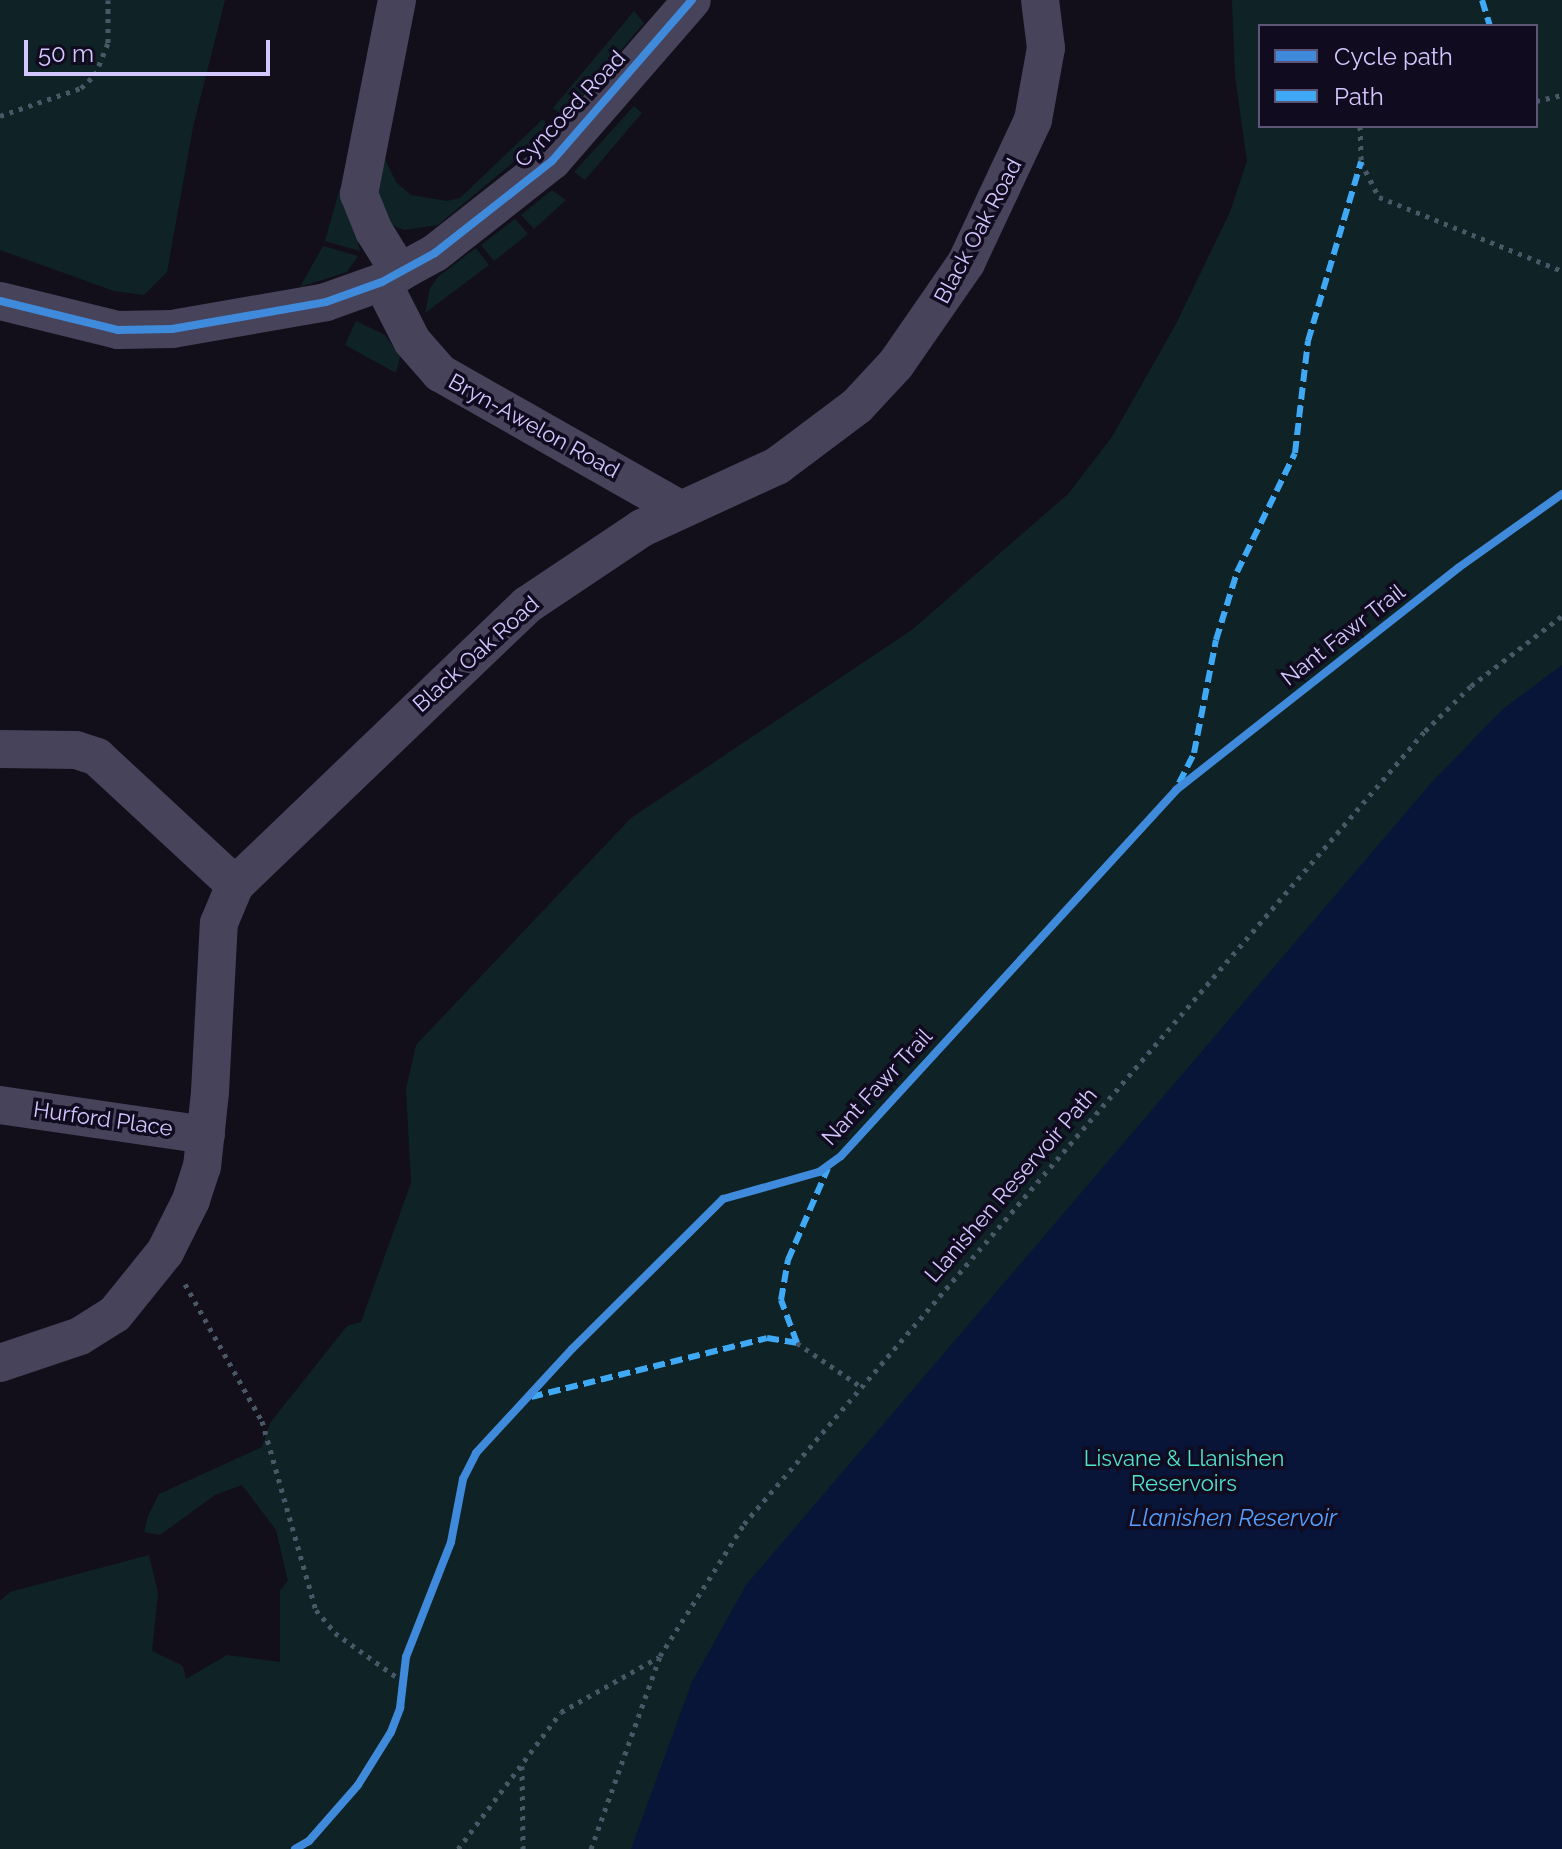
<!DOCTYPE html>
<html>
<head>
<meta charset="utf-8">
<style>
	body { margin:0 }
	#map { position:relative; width:1562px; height:1849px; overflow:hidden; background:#120f1a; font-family:Raleway,sans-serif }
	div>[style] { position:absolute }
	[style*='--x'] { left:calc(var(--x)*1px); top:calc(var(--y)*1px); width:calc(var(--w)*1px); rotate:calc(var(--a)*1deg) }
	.green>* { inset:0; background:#0f2326 }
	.water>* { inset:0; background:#081438 }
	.path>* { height:5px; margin-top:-2.5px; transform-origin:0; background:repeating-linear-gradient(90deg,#4a5767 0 4px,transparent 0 10px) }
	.minor>* { height:38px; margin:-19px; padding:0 19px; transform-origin:19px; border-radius:19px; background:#47435b }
	.quiet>* { height:6px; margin-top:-3px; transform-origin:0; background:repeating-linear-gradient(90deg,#3fa9f5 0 12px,transparent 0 18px) }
	.cycleway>* { height:8px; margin:-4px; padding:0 4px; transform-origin:4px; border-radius:4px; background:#408adc }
	span { translate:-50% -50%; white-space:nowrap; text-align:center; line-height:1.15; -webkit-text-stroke:7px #100b1e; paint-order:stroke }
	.street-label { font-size:22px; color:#d4c7ff }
	.park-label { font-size:22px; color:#50e3cd }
	.water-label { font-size:24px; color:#559fff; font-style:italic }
	.legend { position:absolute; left:1258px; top:24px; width:280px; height:104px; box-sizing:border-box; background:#100b1e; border:2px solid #5e5678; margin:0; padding:10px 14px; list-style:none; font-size:24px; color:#d4c7ff }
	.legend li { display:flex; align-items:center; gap:16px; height:40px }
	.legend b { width:40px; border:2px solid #5e5678 }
	.scale { position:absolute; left:24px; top:40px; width:246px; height:36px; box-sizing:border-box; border:4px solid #d4c7ff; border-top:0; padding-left:10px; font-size:24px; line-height:28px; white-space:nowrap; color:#d4c7ff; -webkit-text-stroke:6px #100b1e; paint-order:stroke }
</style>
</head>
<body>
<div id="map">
	<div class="green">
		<div style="clip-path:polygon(0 0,225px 0,193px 127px,167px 272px,144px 295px,114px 291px,0 250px)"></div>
		<div style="clip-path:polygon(evenodd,1232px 0,1562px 0,1562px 1849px,0 1849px,0 1601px,10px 1592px,149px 1555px,158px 1593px,152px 1651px,183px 1666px,186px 1679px,227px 1655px,280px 1662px,280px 1590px,288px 1581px,276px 1530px,242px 1485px,215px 1495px,160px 1535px,144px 1532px,148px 1516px,159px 1494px,262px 1447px,270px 1423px,347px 1326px,361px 1322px,411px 1183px,406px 1089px,416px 1045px,631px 818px,913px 629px,1068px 494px,1112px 437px,1176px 324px,1230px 212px,1247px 161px,1235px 76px,1232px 0,1260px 26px,1536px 26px,1536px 126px,1260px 126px,1260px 26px)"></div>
		<div style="clip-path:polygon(634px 11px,644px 23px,566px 115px,561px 114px,553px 108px)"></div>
		<div style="clip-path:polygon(634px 106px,642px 113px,585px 180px,574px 172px)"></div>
		<div style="clip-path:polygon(543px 119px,551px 131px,438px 225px,404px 230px,392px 225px,371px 182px,381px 151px,396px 182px,411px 195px,447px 201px,460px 198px)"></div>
		<div style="clip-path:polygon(340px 188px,345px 190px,360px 251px,325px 241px)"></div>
		<div style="clip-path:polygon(552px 190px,566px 200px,534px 229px,521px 215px)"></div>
		<div style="clip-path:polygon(515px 219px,528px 234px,494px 261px,481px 245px)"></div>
		<div style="clip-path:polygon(323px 246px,358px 256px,347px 272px,300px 287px)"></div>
		<div style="clip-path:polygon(476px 248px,489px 265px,425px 313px,430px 288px,439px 276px)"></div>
		<div style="clip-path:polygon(356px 321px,385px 335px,400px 357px,396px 373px,345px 345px)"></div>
	</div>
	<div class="water">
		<div style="clip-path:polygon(1562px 665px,1562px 1849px,631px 1849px,692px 1682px,746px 1585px,1432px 782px,1503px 709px)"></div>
	</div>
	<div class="path">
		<div style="--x:1536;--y:101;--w:27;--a:-13"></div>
		<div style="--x:0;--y:116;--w:86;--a:-19.1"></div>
		<div style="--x:81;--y:88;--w:19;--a:-43"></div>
		<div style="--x:95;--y:75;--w:35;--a:-68"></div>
		<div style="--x:108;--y:43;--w:43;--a:-90"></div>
		<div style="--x:1360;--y:126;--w:36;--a:88"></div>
		<div style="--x:1361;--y:162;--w:39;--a:63"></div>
		<div style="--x:1379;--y:197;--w:197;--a:22"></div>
		<div style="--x:185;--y:1284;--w:157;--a:60.7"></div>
		<div style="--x:262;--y:1421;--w:197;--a:74.1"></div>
		<div style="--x:316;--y:1610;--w:30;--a:50"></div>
		<div style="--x:335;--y:1633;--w:82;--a:35.6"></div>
		<div style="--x:797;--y:1343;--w:76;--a:34.3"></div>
		<div style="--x:522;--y:1766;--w:83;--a:89.3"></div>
		<div style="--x:295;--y:1849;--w:16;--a:-30"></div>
		<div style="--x:309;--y:1841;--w:74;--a:-48.8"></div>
		<div style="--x:358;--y:1785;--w:62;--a:-58.1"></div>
		<div style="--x:391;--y:1732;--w:26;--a:-69"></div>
		<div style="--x:400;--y:1708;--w:51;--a:-83.3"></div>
		<div style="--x:406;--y:1657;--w:123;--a:-68.6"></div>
		<div style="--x:451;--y:1542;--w:64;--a:-79.2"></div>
		<div style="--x:463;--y:1479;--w:29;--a:-63"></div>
		<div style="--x:476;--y:1453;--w:142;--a:-47.3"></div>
		<div style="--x:572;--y:1349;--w:213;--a:-44.8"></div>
		<div style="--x:723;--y:1199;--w:100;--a:-15.7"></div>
		<div style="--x:819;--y:1172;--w:27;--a:-36"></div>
		<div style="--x:841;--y:1156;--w:496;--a:-47.5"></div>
		<div style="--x:1176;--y:790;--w:359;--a:-38.2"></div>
		<div style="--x:1458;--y:568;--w:128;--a:-35.4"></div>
		<div style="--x:458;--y:1849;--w:171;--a:-53.1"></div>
		<div style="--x:561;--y:1712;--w:112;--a:-29.3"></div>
		<div style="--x:591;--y:1849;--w:205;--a:-70.3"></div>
		<div style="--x:660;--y:1656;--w:156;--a:-57.5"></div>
		<div style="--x:744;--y:1524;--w:1045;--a:-49.35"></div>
		<div style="--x:1425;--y:731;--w:64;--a:-44.4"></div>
		<div style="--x:1471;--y:686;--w:115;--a:-37.6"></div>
	</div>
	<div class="minor">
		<div style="--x:397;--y:0;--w:198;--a:101.1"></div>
		<div style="--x:359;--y:194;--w:40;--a:68"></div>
		<div style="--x:374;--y:231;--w:49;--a:58.2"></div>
		<div style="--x:382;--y:282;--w:66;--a:63"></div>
		<div style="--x:412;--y:341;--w:43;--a:48.8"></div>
		<div style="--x:440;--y:373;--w:277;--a:29.6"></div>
		<div style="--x:0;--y:301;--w:122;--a:13.8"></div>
		<div style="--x:118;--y:330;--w:54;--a:-1.1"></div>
		<div style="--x:172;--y:329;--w:156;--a:-9.9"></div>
		<div style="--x:326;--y:302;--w:59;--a:-19.7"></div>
		<div style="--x:382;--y:282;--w:60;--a:-28.7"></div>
		<div style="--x:435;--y:253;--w:149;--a:-38.2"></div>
		<div style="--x:552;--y:161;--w:213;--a:-49"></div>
		<div style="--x:0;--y:749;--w:76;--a:0.8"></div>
		<div style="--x:76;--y:750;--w:22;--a:18"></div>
		<div style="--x:97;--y:757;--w:188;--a:42.8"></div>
		<div style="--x:0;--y:1105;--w:208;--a:8.3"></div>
		<div style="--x:0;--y:1363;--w:84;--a:-18.6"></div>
		<div style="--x:80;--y:1336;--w:41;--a:-32.2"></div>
		<div style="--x:115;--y:1314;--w:80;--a:-51.1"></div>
		<div style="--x:165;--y:1252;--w:58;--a:-63.4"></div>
		<div style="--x:191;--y:1200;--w:35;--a:-72"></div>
		<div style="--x:202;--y:1167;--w:75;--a:-83.9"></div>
		<div style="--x:210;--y:1092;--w:169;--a:-87"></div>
		<div style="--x:219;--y:923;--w:41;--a:-67.2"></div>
		<div style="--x:235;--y:885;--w:405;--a:-43.8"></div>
		<div style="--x:527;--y:605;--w:138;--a:-33.8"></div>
		<div style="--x:642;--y:528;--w:149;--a:-24.7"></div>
		<div style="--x:777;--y:466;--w:100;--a:-36.9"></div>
		<div style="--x:857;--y:406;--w:57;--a:-47.1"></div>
		<div style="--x:896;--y:364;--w:123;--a:-55.3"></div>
		<div style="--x:966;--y:263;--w:158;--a:-64.9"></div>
		<div style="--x:1033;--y:120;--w:73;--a:-79.8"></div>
		<div style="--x:1046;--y:48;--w:48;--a:-97.1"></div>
	</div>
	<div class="quiet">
		<div style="--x:1482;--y:0;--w:27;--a:73"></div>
		<div style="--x:1179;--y:783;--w:34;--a:-63"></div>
		<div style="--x:1194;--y:753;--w:115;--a:-79"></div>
		<div style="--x:1216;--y:640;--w:71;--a:-72.8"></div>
		<div style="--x:1237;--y:572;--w:132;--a:-64"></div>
		<div style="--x:1295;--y:453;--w:113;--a:-83.4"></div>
		<div style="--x:1308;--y:341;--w:187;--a:-73.5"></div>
		<div style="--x:531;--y:1397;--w:243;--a:-14"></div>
		<div style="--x:767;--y:1338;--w:30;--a:9"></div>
		<div style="--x:797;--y:1343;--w:46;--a:-110.4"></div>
		<div style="--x:781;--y:1300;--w:41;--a:-80.1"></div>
		<div style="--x:788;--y:1260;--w:100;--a:-66.5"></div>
	</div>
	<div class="cycleway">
		<div style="--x:0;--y:301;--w:122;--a:13.8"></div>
		<div style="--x:118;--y:330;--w:54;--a:-1.1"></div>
		<div style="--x:172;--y:329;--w:156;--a:-9.9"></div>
		<div style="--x:326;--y:302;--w:59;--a:-19.7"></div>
		<div style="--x:382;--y:282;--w:60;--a:-28.7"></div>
		<div style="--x:435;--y:253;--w:149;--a:-38.2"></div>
		<div style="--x:552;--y:161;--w:213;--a:-49"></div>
		<div style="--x:295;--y:1849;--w:16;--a:-30"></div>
		<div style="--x:309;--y:1841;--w:74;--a:-48.8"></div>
		<div style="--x:358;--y:1785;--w:62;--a:-58.1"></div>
		<div style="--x:391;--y:1732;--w:26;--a:-69"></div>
		<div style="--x:400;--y:1708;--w:51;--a:-83.3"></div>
		<div style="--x:406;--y:1657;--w:123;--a:-68.6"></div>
		<div style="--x:451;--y:1542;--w:64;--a:-79.2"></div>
		<div style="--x:463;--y:1479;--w:29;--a:-63"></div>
		<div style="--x:476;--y:1453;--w:142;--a:-47.3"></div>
		<div style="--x:572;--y:1349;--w:213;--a:-44.8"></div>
		<div style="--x:723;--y:1199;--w:100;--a:-15.7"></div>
		<div style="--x:819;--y:1172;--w:27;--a:-36"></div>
		<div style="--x:841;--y:1156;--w:496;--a:-47.5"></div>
		<div style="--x:1176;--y:790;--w:359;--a:-38.2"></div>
		<div style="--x:1458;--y:568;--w:128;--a:-35.4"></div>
	</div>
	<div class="street-label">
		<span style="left:570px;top:109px;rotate:-47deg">Cyncoed Road</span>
		<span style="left:978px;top:231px;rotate:-62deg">Black Oak Road</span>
		<span style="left:534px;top:426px;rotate:29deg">Bryn-Awelon Road</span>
		<span style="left:1343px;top:635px;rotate:-38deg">Nant Fawr Trail</span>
		<span style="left:476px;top:654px;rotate:-42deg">Black Oak Road</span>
		<span style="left:877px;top:1087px;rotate:-47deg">Nant Fawr Trail</span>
		<span style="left:103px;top:1119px;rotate:8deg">Hurford Place</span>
		<span style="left:1011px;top:1185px;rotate:-49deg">Llanishen Reservoir Path</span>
	</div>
	<div class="park-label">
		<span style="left:1184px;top:1471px">Lisvane &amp; Llanishen<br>Reservoirs</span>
	</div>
	<div class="water-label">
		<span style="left:1233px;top:1518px">Llanishen Reservoir</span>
	</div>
	<ul class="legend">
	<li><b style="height:10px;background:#408adc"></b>Cycle path</li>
	<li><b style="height:10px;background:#3fa9f5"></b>Path</li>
	</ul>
	<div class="scale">50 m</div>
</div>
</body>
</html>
